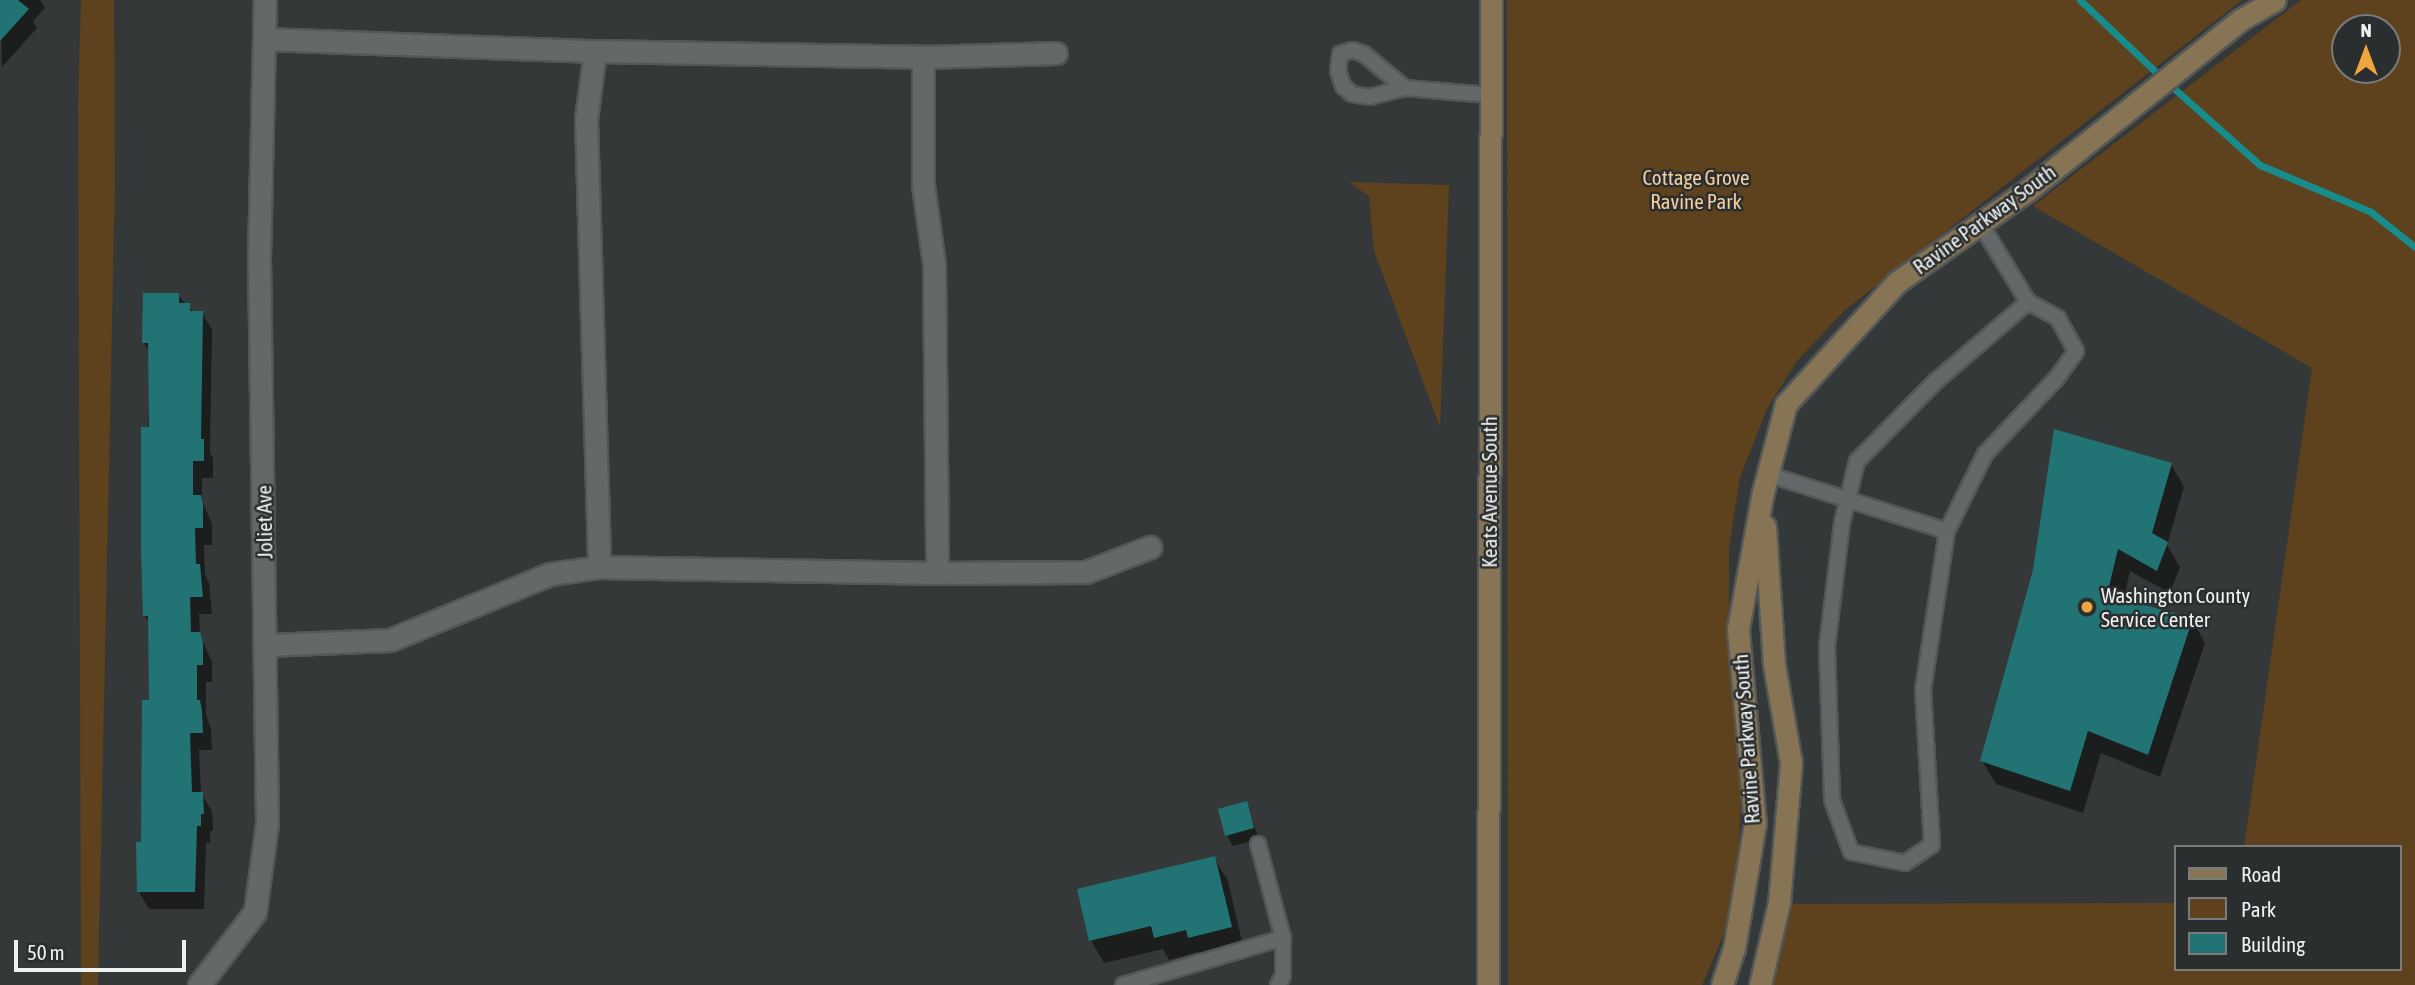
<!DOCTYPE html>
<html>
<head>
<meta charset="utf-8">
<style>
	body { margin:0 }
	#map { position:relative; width:2415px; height:985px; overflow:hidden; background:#353838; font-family:"Asap Condensed",sans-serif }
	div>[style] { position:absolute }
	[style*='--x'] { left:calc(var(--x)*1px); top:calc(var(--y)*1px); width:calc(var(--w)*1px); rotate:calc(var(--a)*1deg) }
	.green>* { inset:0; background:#5d421d }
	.shadow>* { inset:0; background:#0007 }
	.stream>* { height:7px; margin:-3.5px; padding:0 3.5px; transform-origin:3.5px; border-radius:3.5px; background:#168d8c }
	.building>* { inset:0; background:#217473 }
	.roads { filter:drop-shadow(2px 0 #545757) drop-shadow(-2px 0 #545757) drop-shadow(0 2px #545757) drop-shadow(0 -2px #545757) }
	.lane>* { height:14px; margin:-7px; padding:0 7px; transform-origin:7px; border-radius:7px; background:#646868 }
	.street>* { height:21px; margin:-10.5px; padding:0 10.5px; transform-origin:10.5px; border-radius:10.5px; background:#646868 }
	.secondary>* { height:21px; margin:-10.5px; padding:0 10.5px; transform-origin:10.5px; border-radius:10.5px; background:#867454 }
	.dots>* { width:19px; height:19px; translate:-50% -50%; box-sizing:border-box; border:4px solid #2b2e2e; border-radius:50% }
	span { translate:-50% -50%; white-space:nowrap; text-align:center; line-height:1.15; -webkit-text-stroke:5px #2b2e2e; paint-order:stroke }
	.park-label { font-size:21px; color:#f5ce9f }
	.street-label { font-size:21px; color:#f0f2f2 }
	.poi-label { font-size:21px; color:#f0f2f2 }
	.left { translate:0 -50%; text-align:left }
	.legend { position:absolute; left:2174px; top:845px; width:228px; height:126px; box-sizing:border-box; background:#2b2e2e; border:2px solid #7a7c7c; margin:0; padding:9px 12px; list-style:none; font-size:21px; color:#f0f2f2 }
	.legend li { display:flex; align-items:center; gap:14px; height:35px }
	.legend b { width:35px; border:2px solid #7a7c7c }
	.north { position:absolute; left:2331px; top:14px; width:70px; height:70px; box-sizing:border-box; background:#2b2e2e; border:2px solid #7a7c7c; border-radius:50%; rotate:0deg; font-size:19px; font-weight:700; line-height:28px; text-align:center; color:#f0f2f2 }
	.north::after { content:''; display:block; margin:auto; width:24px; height:32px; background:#f0a63e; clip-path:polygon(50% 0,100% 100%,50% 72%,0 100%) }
	.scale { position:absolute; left:14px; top:940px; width:172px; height:32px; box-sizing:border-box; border:4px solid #f0f2f2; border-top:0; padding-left:9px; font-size:21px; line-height:24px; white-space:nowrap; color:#f0f2f2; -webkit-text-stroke:5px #2b2e2e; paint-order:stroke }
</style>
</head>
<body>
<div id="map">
	<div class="green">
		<div style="clip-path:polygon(81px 0,114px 0,115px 180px,98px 985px,81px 985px,78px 103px)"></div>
		<div style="clip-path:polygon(1507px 0,2242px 0,1845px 310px,1796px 362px,1767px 409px,1740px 477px,1729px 548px,1729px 637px,1741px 784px,1738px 883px,1735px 908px,1702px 985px,1508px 985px)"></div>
		<div style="clip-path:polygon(evenodd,2301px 0,2415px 0,2415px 985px,1772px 985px,1787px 904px,2175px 903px,2175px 969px,2399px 969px,2399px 847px,2244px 847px,2312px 368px,2033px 206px,2301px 0,2345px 28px,2387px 28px,2387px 70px,2345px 70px,2345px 28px)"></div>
		<div style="clip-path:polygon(1349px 182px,1449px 185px,1440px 427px,1374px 251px,1369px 196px)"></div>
	</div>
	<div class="shadow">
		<div style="clip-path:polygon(0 0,40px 0,45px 8px,33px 21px,37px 28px,2px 67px)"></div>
		<div style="clip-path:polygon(178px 295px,194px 313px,202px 313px,212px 330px,210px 453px,213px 458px,213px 478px,202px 478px,202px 501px,212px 524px,212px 545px,204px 545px,205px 575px,209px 583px,212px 614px,199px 614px,200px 635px,212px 662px,212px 682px,206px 682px,206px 714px,211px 730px,212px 750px,199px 750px,201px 793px,212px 811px,213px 831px,210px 831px,210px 843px,206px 843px,204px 909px,149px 909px,139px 892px,138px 844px,143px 844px,151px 702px,150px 624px,144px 615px,150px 353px,144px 343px)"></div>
		<div style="clip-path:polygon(2171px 464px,2184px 487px,2167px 545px,2180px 567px,2170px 593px,2130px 571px,2123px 602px,2192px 620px,2205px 643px,2160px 777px,2101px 753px,2083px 813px,1996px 784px,1982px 761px)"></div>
		<div style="clip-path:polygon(1246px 803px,1259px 839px,1233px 846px,1227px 835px)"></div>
		<div style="clip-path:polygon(1214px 858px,1228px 881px,1244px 950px,1202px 960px,1198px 952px,1169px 960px,1163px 949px,1104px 963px,1091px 940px)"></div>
	</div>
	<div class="stream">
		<div style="--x:2080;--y:0;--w:110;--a:43.5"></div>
		<div style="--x:2160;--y:76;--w:134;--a:41.7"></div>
		<div style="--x:2260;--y:165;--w:121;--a:22.9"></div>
		<div style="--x:2371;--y:212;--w:56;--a:38.5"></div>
	</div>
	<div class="building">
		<div style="clip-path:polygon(0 0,18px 0,29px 9px,0 41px)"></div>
		<div style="clip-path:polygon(143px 293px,179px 293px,179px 303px,190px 303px,190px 311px,203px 311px,201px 439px,204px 439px,204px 461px,193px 461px,193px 495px,201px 495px,203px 505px,203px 528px,195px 528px,196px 564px,200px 564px,203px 597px,190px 597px,191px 632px,200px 632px,203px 643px,203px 665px,197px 665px,197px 700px,200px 700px,202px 711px,203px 733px,190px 733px,192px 792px,203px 792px,204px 814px,201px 814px,201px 826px,197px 826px,195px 892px,137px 892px,136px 842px,141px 842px,142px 700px,149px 700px,148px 616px,143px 616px,141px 548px,141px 427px,149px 427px,148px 343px,142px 343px)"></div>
		<div style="clip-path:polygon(2054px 429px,2172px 463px,2152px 533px,2168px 542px,2157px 571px,2118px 549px,2107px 595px,2193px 618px,2148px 755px,2088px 731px,2070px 791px,1980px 761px,2033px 570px)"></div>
		<div style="clip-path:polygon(1247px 801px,1254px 828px,1225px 836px,1218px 809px)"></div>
		<div style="clip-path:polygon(1215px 856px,1232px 927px,1188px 938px,1186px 930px,1154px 938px,1151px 926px,1089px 941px,1077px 889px)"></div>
	</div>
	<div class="roads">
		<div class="lane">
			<div style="--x:1352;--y:50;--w:13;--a:18"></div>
			<div style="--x:1364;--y:54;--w:53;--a:39.7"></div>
			<div style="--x:1405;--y:88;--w:36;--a:166"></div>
			<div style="--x:1370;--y:97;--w:18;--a:-171"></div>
			<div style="--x:1352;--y:94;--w:12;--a:-138"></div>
			<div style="--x:1343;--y:86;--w:16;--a:-108"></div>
			<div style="--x:1338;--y:71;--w:17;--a:-83"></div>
			<div style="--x:1340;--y:54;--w:13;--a:-18"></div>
			<div style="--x:1405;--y:88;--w:85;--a:4.7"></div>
			<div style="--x:1980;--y:223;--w:92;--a:58.7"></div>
			<div style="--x:2028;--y:302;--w:121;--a:139.3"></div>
			<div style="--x:1936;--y:381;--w:112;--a:134.6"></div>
			<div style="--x:1857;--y:461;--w:64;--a:103.6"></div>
			<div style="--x:1842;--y:523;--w:125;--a:96.9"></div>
			<div style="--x:1827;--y:647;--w:153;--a:88.1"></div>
			<div style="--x:1832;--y:800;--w:55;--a:69.9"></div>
			<div style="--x:1851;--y:852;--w:55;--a:11.5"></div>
			<div style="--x:1905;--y:863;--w:32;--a:-34"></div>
			<div style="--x:1932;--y:845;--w:155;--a:-93.3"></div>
			<div style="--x:1923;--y:690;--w:161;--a:-81.4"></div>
			<div style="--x:1947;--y:531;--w:86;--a:-63.7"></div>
			<div style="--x:1985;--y:454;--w:103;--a:-46.6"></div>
			<div style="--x:2056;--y:379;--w:34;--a:-54"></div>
			<div style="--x:2076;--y:351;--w:38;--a:-119"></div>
			<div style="--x:2058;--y:318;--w:34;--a:-152"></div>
			<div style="--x:1767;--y:474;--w:189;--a:17.6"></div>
			<div style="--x:1258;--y:844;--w:97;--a:75.1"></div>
			<div style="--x:1283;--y:938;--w:38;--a:90"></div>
			<div style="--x:1283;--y:976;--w:10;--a:119"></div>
			<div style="--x:1123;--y:985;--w:167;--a:-16.4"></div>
		</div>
		<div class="street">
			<div style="--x:264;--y:39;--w:331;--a:2.1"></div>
			<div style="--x:595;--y:51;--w:328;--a:1"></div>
			<div style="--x:923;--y:57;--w:133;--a:-1.7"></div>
			<div style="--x:595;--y:51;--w:69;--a:97.5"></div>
			<div style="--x:586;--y:119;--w:448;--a:88.3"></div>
			<div style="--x:923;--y:57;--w:128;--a:90"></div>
			<div style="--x:923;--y:185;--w:80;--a:82.1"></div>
			<div style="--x:934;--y:264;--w:309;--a:89.4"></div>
			<div style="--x:267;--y:645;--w:123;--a:-2.3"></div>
			<div style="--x:390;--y:640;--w:173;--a:-22.4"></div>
			<div style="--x:550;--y:574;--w:49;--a:-8.1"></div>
			<div style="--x:599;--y:567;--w:338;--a:1"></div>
			<div style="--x:937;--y:573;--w:149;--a:-0.4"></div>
			<div style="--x:1086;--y:572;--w:69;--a:-21.3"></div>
			<div style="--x:199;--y:985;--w:92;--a:-52.5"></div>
			<div style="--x:255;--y:912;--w:90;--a:-82.3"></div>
			<div style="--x:267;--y:823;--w:566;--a:-90.81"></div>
			<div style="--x:259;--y:257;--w:257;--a:-88.7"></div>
		</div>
		<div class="secondary">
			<div style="--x:1488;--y:985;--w:985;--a:-89.83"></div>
			<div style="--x:1722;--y:985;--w:38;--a:-72"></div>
			<div style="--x:1734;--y:949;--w:127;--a:-80.5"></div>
			<div style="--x:1755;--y:824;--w:196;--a:-95"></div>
			<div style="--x:1738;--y:629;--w:139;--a:-79.7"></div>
			<div style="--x:1763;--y:492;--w:91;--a:-75.4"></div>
			<div style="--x:1786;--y:404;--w:165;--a:-47.7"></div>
			<div style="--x:1897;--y:282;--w:160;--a:-35.1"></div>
			<div style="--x:2028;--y:190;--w:272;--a:-38.7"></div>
			<div style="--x:2240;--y:20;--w:40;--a:-29.7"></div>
			<div style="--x:1760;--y:985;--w:84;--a:-77"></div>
			<div style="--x:1779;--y:903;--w:141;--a:-85.1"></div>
			<div style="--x:1791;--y:763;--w:99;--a:-99.8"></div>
			<div style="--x:1774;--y:665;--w:139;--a:-93.7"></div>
		</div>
	</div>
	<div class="dots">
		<div style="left:2087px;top:607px;background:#f0a63e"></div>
	</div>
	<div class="park-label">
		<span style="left:1696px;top:189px">Cottage Grove<br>Ravine Park</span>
	</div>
	<div class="street-label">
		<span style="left:1984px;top:219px;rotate:-36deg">Ravine Parkway South</span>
		<span style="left:1489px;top:492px;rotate:-90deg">Keats Avenue South</span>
		<span style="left:264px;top:522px;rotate:-91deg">Joliet Ave</span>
		<span style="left:1746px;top:739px;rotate:-94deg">Ravine Parkway South</span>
	</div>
	<div class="poi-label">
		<span class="left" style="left:2101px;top:607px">Washington County<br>Service Center</span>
	</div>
	<ul class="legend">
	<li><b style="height:9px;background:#867454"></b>Road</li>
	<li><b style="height:19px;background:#5d421d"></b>Park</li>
	<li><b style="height:19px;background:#217473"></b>Building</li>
	</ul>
	<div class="north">N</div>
	<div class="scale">50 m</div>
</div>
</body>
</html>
